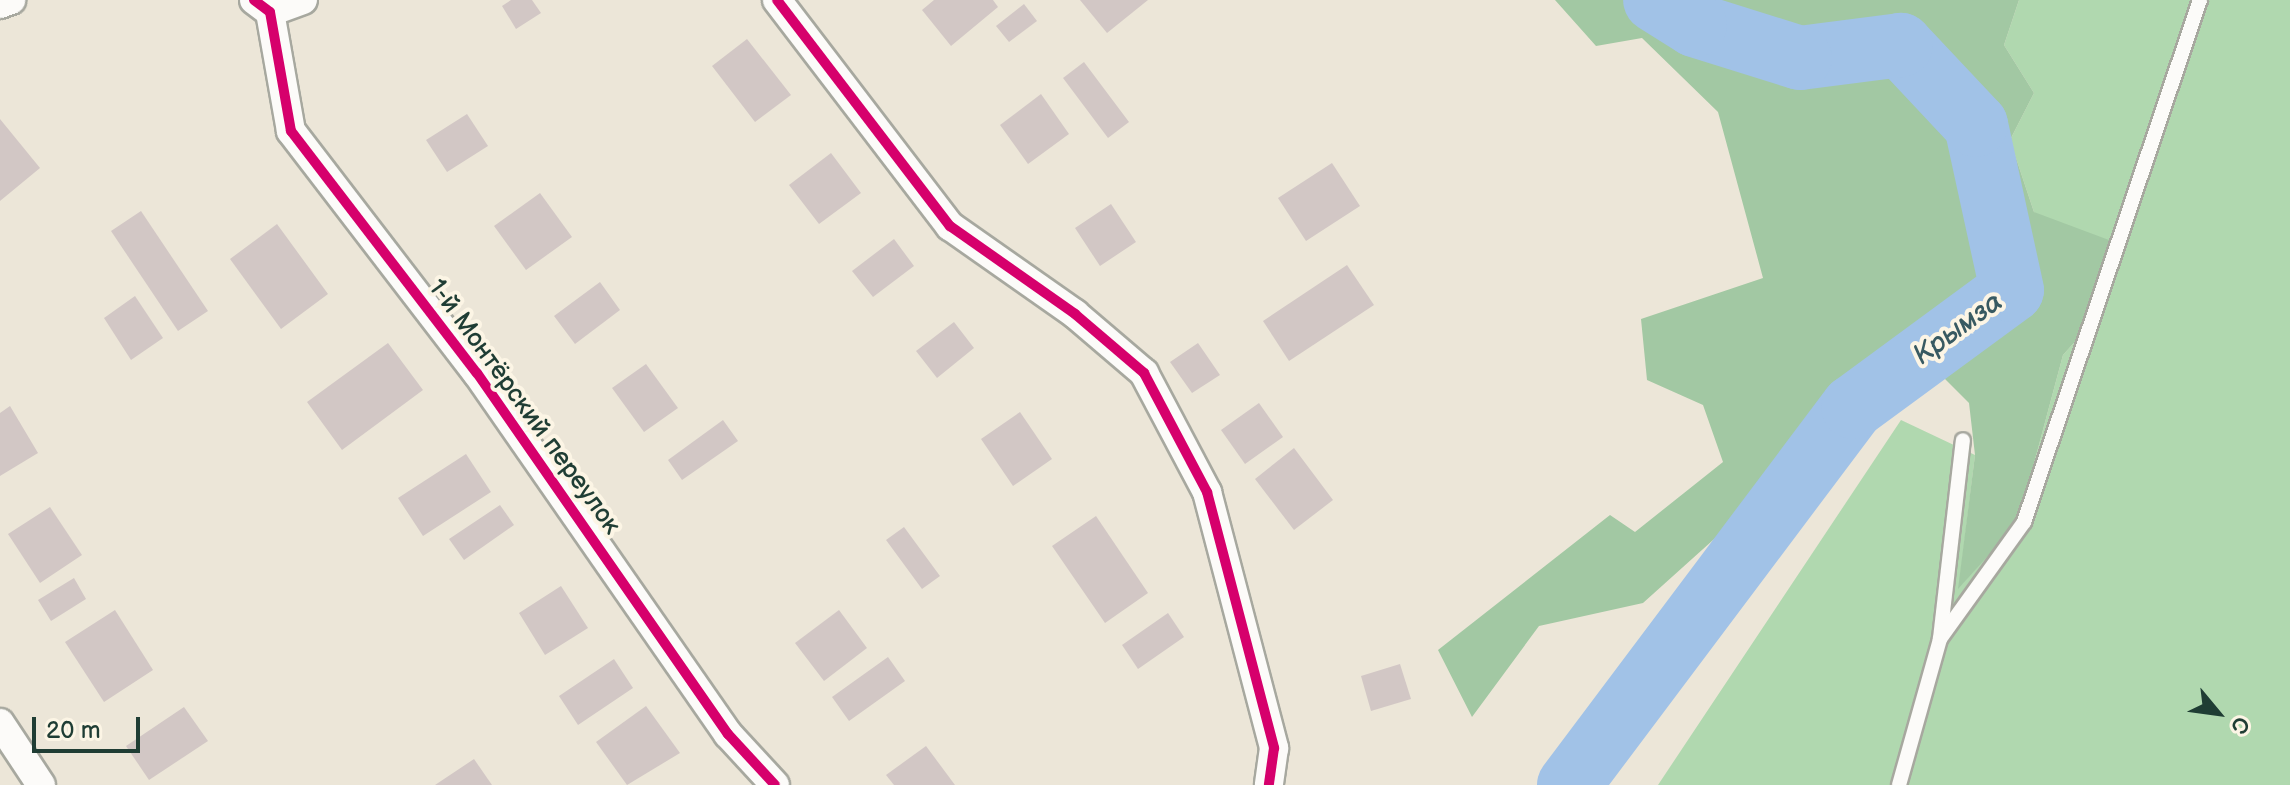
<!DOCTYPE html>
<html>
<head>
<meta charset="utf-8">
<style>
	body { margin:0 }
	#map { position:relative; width:2290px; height:785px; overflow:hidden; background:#ece6d8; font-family:"Balsamiq Sans",sans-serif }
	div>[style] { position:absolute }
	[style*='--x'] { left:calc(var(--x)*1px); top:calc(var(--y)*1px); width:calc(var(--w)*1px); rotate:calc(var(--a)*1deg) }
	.green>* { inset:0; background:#b0d8af }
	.forest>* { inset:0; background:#a2c8a3 }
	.river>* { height:64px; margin:-32px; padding:0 32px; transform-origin:32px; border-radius:32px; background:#a1c2e7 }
	.building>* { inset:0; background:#d2c7c5 }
	.roads { filter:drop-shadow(2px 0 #a7a89f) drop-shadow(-2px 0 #a7a89f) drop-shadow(0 2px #a7a89f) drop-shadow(0 -2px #a7a89f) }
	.service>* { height:14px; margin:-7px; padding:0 7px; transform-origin:7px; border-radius:7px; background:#fcfbf9 }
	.minor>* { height:28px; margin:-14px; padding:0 14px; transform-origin:14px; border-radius:14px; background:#fcfbf9 }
	.cycleway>* { height:10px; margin:-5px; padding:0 5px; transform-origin:5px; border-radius:5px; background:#d6006c }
	span { translate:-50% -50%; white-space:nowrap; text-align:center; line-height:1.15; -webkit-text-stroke:8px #fcf5e5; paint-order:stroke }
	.street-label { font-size:26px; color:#1f3d34 }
	.water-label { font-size:28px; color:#385a62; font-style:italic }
	.north { position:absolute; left:2178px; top:673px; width:80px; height:80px; -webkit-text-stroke:6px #fcf5e5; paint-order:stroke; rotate:119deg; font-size:22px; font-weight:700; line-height:32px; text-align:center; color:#1f3d34 }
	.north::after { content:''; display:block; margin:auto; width:28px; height:36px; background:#1f3d34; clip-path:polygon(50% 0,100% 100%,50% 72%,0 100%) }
	.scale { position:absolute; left:32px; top:717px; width:108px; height:36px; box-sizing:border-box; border:4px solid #1f3d34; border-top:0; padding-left:10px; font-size:24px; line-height:28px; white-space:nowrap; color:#1f3d34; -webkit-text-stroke:6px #fcf5e5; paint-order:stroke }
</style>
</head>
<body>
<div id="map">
	<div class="green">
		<div style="clip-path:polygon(2019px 0,2290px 0,2290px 785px,1658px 785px,1901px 420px,1975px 455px,1959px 587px,2018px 523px,2063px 355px,2106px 307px,2034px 212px,2010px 140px,2034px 93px,2004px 45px)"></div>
	</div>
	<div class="forest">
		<div style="clip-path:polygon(1555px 0,2019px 0,2004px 45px,2034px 93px,2010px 140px,2034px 212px,2125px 246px,2106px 307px,2063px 355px,2018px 523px,1958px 589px,1975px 455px,1969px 403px,1920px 354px,1643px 603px,1539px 626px,1472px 717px,1438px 650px,1610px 515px,1635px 532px,1723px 462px,1703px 405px,1647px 380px,1641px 319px,1763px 278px,1718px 112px,1642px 38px,1596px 46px)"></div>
	</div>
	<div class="river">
		<div style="--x:1569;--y:785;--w:473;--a:-53.1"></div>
		<div style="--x:1853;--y:407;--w:197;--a:-36.3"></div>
		<div style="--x:2012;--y:290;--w:169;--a:-102.3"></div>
		<div style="--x:1976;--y:125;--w:110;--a:-133.2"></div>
		<div style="--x:1901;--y:45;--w:102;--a:172.7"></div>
		<div style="--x:1800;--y:58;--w:110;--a:-162.6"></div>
		<div style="--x:1695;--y:25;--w:47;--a:-148"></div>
	</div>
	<div class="building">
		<div style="clip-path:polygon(511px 0,532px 0,541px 13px,516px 29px,502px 6px)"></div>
		<div style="clip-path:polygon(934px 0,993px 0,998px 7px,951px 46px,922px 10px)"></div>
		<div style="clip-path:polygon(1080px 0,1148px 0,1107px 33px)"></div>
		<div style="clip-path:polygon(1024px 4px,1037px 21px,1009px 42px,996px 26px)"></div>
		<div style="clip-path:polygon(747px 39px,791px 95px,755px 122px,712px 66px)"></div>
		<div style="clip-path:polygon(1084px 62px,1129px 122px,1108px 138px,1063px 78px)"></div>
		<div style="clip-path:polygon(1041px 94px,1069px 134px,1028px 164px,1000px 125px)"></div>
		<div style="clip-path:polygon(467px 114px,488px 146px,447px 172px,426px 140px)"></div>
		<div style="clip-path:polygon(0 119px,40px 168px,0 201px)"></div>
		<div style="clip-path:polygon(831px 153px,861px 193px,819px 224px,789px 185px)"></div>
		<div style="clip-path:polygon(1332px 163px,1360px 206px,1306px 241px,1278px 198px)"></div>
		<div style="clip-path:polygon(540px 193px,572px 237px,526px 270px,494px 226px)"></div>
		<div style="clip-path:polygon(1111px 204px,1136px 242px,1100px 266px,1075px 228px)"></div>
		<div style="clip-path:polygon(141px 211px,208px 311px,178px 331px,111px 231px)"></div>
		<div style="clip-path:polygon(277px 224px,328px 294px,281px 329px,230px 259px)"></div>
		<div style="clip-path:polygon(894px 239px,914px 266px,873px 297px,852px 271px)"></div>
		<div style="clip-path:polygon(1347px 265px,1374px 305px,1289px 361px,1263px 321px)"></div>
		<div style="clip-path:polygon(600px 282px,620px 310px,575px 344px,554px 316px)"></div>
		<div style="clip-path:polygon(135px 296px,163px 338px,131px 360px,104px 318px)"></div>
		<div style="clip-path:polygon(954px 322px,974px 348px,937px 378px,916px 351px)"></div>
		<div style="clip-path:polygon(388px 343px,423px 390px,342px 450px,307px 402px)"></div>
		<div style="clip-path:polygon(1198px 343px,1220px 375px,1192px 393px,1170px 362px)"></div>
		<div style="clip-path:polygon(646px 364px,678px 408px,644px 432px,612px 388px)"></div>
		<div style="clip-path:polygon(1259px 403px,1283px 437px,1245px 464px,1221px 430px)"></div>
		<div style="clip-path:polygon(10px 406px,38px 453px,0 476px,0 413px)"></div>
		<div style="clip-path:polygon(1020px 412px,1052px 459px,1013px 486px,981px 439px)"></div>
		<div style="clip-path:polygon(723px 420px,738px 441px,682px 480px,668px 460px)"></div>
		<div style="clip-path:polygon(1294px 448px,1333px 500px,1294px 530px,1255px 479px)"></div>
		<div style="clip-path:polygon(466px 454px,491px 492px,423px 536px,398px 498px)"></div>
		<div style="clip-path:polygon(500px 505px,514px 525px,464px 560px,449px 539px)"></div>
		<div style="clip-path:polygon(50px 507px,82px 555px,40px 583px,8px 534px)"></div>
		<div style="clip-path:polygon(1096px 516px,1148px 593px,1105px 623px,1052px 546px)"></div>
		<div style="clip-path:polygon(904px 527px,940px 576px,922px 589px,886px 540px)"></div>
		<div style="clip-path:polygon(74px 578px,86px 599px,51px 621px,38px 600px)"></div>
		<div style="clip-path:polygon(561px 586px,588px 628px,545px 655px,519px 613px)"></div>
		<div style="clip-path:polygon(115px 610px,153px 670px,104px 702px,65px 642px)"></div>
		<div style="clip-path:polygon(839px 610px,867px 648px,824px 681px,795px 643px)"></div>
		<div style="clip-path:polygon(1168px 613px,1184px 637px,1138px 669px,1122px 645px)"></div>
		<div style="clip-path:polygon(888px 657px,905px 681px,849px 721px,832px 697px)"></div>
		<div style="clip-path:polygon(614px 659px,633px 688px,578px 725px,559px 696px)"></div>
		<div style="clip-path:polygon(1400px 664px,1411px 699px,1371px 711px,1361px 676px)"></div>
		<div style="clip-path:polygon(646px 706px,680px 753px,627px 785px,596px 742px)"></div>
		<div style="clip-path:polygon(184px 707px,208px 741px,149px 780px,126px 746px)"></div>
		<div style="clip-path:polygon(926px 746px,955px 785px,894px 785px,886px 775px)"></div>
		<div style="clip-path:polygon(474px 759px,492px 785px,435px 785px)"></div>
	</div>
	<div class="roads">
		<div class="service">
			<div style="--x:1940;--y:638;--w:199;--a:-83.4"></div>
			<div style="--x:1899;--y:785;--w:152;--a:-74.3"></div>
			<div style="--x:1940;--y:639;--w:144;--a:-54.3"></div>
			<div style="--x:2024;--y:522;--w:551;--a:-71.37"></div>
		</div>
		<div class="minor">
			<div style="--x:254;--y:0;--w:20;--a:37"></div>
			<div style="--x:270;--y:12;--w:121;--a:80"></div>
			<div style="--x:291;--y:131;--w:305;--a:52.5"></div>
			<div style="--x:477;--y:373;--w:440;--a:55.2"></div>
			<div style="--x:728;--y:734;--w:69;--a:47.3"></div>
			<div style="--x:777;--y:0;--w:285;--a:52.6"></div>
			<div style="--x:950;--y:226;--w:153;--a:35.1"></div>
			<div style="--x:1075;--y:314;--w:91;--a:40.5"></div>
			<div style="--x:1144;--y:373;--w:135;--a:62.1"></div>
			<div style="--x:1207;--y:492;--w:265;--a:75.3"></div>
			<div style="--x:1274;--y:748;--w:37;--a:98"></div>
			<div style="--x:0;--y:4;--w:12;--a:-20"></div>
			<div style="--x:270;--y:12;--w:35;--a:-20"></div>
			<div style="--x:0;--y:723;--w:74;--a:56.5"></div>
		</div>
	</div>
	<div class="cycleway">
		<div style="--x:254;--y:0;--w:20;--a:37"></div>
		<div style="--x:270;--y:12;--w:121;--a:80"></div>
		<div style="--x:291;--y:131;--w:305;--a:52.5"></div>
		<div style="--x:477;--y:373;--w:440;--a:55.2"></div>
		<div style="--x:728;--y:734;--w:69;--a:47.3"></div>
		<div style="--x:777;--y:0;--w:285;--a:52.6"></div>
		<div style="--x:950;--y:226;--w:153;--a:35.1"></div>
		<div style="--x:1075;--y:314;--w:91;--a:40.5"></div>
		<div style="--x:1144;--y:373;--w:135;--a:62.1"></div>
		<div style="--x:1207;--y:492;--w:265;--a:75.3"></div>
		<div style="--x:1274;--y:748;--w:37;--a:98"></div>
	</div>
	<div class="street-label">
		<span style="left:524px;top:407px;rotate:54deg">1-й Монтёрский переулок</span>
	</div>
	<div class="water-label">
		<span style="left:1958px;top:329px;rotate:-36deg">Крымза</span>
	</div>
	<div class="north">С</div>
	<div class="scale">20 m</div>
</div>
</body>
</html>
